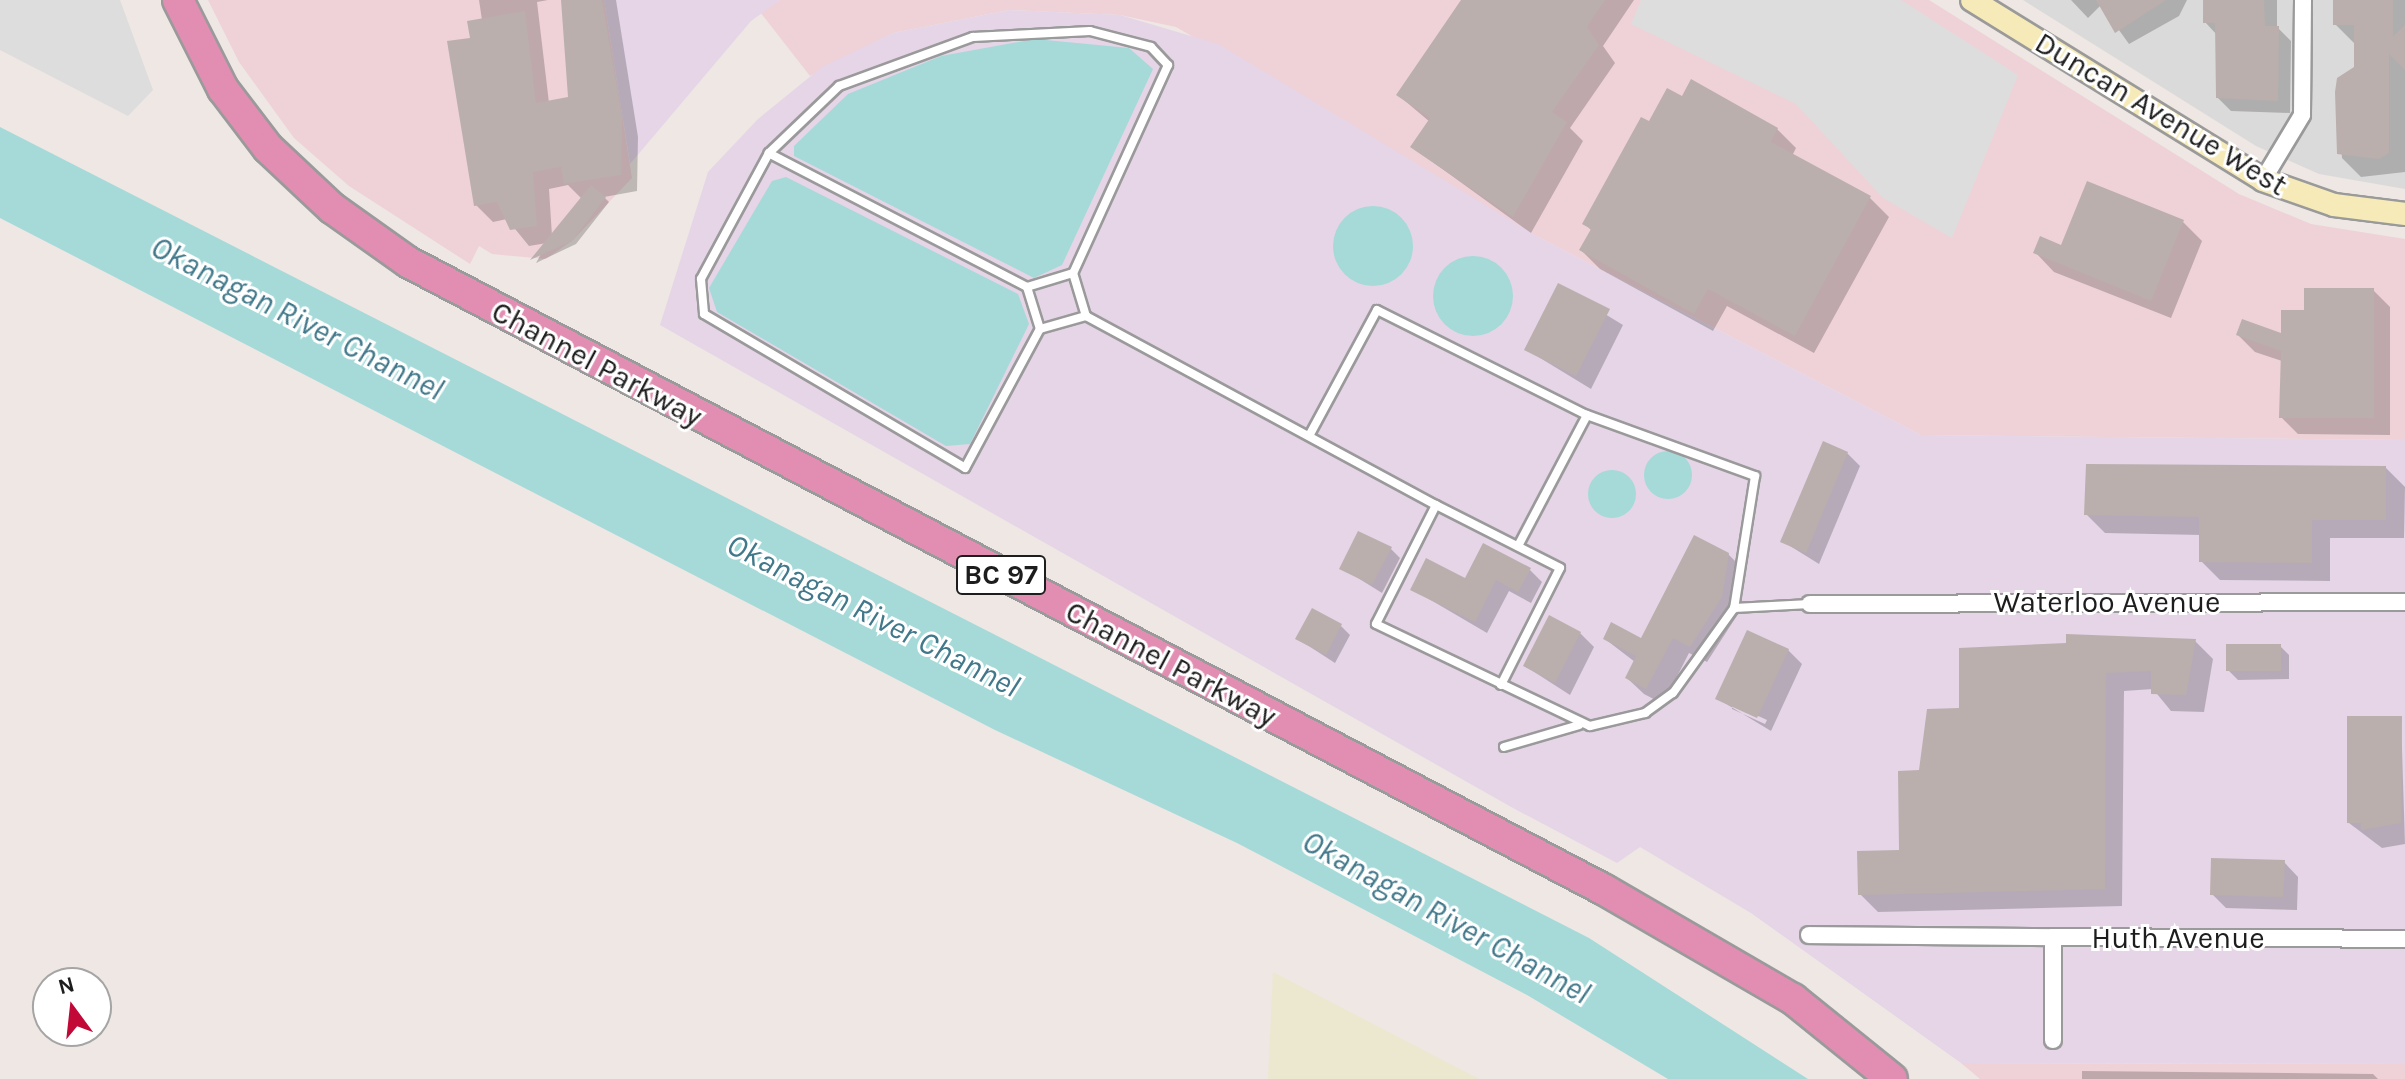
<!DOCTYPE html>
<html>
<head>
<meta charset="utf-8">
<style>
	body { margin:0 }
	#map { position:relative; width:2405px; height:1079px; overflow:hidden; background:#eee7e3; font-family:Karla,sans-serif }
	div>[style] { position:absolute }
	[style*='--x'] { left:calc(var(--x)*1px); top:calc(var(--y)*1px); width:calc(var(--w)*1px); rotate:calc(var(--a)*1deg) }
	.residential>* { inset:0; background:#dbdada }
	.commercial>* { inset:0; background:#eed2d8 }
	.industrial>* { inset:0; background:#e5d5e7 }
	.farmland>* { inset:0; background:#ece7cf }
	.parking>* { inset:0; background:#ddd }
	.water>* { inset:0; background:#a5dad9 }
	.round { border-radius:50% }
	.shadow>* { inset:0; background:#0003 }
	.building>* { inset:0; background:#baafad }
	.roads { filter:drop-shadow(2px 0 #9a9a9a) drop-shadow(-2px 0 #9a9a9a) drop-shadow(0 2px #9a9a9a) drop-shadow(0 -2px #9a9a9a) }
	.lane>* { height:8px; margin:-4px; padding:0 4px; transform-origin:4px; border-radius:4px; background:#fff }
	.street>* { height:16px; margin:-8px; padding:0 8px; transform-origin:8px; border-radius:8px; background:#fff }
	.secondary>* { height:22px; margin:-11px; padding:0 11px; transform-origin:11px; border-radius:11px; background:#f6eab8 }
	.highway>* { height:30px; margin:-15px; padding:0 15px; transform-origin:15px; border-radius:15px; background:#e28db2 }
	span { translate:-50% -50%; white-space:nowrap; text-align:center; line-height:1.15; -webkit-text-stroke:6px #fff; paint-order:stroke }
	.shield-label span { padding:2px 6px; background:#fff; border:2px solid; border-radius:6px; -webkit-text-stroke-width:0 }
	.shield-label { font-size:28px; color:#1d1d1d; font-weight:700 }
	.street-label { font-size:30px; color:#1d1d1d }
	.water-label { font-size:32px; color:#41788a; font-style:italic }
	.north { position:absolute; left:32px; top:967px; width:80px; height:80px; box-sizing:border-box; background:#fff; border:2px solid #a5a5a5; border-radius:50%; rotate:345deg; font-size:22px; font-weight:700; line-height:32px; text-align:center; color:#1d1d1d }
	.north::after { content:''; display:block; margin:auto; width:28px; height:36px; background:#c10837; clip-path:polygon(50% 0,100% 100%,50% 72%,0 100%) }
</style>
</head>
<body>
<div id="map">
	<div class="residential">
		<div style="clip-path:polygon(2023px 0,2405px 0,2405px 189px,2319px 174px,2256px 146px)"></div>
	</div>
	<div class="commercial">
		<div style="clip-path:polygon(208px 0,604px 0,632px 178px,573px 240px,546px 259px,492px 254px,479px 246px,470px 264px,349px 186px,294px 138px,239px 62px)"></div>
		<div style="clip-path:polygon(780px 0,1929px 0,2239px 194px,2311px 224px,2405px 239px,2405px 440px,1921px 435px,1540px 238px,1176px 27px,1120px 15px,1009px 10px,893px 33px,810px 76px,760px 12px)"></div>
		<div style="clip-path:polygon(1961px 1063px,2405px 1064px,2405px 1079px,1980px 1079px)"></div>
	</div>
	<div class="industrial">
		<div style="clip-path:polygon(604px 0,780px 0,751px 21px,630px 164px)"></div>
		<div style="clip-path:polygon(1009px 10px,1120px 15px,1218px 44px,1540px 238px,1921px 435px,2405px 440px,2405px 1064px,1961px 1063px,1751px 913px,1640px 847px,1617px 863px,1513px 808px,660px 325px,708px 172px,758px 119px,822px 67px,893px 33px)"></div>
	</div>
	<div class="farmland">
		<div style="clip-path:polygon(1273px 972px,1479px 1079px,1268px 1079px)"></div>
	</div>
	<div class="parking">
		<div style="clip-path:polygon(0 0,120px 0,153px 90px,128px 116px,0 50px)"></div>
		<div style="clip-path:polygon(1641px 0,1901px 0,2018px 75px,1952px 238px,1883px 198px,1796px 104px,1631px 24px)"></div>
	</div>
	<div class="water">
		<div style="clip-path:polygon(1035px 39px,1129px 48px,1153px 69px,1062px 265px,1034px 278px,794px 156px,794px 146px,848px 94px,941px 56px)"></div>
		<div style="clip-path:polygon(0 127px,1589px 938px,1808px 1079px,1668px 1079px,1527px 995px,1237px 843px,995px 730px,0 218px)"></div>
		<div style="clip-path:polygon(786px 177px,1018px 294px,1029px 324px,970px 444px,946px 446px,717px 312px,709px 288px,772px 181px)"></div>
		<div class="round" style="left:1333px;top:206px;width:80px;height:80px"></div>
		<div class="round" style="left:1433px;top:256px;width:80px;height:80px"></div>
		<div class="round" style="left:1644px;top:451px;width:48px;height:48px"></div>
		<div class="round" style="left:1588px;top:470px;width:48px;height:48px"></div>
	</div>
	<div class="shadow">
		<div style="clip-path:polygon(evenodd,479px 0,548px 0,537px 2px,549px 103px,570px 99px,573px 0,616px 0,638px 137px,637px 191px,604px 197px,609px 202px,576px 244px,536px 263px,547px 243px,529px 246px,507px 219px,493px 222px,476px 205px,472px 39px,482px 20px,479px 0,568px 185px,582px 199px,552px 236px,549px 189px,568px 185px)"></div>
		<div style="clip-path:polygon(1463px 0,1634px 0,1603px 46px,1615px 63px,1570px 128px,1583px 141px,1531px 233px,1412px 147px,1430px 122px,1398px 95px)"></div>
		<div style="clip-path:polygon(2071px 0,2187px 0,2179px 16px,2129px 44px,2101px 5px,2088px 18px)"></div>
		<div style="clip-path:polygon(2205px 0,2277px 0,2277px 27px,2291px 41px,2290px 113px,2231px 111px,2218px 98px,2217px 35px,2205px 22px)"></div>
		<div style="clip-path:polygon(2335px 0,2405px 0,2405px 172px,2361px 177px,2342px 158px,2337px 92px,2356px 69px,2354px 43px,2335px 24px)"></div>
		<div style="clip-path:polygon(1683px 99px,1777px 129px,1796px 148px,1792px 156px,1870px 198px,1889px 217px,1814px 353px,1727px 306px,1713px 331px,1600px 269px,1581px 250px,1592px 231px,1585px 224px,1650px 124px)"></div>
		<div style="clip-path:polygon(2183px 222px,2202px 241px,2171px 318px,2054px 272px,2036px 253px)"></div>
		<div style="clip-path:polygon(1559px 286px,1623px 325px,1591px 389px,1527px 350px)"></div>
		<div style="clip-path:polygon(2373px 290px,2390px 307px,2390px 435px,2298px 434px,2281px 417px,2282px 361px,2255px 352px,2238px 335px,2283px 336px,2306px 312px)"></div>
		<div style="clip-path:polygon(1847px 453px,1860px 466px,1819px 564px,1782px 541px)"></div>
		<div style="clip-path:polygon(2386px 468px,2405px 487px,2404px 538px,2330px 538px,2330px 581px,2220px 580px,2201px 561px,2201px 535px,2105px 533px,2086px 514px)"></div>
		<div style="clip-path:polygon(1391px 549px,1400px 558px,1382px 593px,1342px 568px)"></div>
		<div style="clip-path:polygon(1728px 554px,1745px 571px,1738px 614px,1707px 662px,1689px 653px,1663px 704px,1644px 694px,1627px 678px,1635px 662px,1605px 639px,1642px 641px)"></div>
		<div style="clip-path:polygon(1530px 570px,1542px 582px,1531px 603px,1509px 591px,1487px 633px,1412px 589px)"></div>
		<div style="clip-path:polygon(1341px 626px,1350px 635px,1335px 663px,1298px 639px)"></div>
		<div style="clip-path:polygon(1580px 633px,1594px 647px,1570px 695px,1525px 666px)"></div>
		<div style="clip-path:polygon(2195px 641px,2213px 659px,2204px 712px,2171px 711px,2153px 689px,2124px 691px,2122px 906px,1878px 912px,1860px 894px,1901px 852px,1921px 772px,1961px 710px)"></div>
		<div style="clip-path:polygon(2280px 646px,2289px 655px,2289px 679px,2238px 680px,2228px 670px)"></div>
		<div style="clip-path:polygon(evenodd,1788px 650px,1802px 664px,1771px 731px,1718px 699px,1788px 650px,1732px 704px,1767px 720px,1765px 724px,1732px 709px,1732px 704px)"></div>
		<div style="clip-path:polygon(2401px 718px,2405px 844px,2382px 848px,2349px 823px)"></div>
		<div style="clip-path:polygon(2284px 862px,2298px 877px,2297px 910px,2226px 908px,2212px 894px)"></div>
		<div style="clip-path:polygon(2082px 1071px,2373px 1074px,2378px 1079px,2082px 1079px)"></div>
	</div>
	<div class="building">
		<div style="clip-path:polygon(561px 0,602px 0,622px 118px,621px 175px,564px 184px,561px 167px,533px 172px,537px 226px,510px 230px,497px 202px,474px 206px,447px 41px,470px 38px,467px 21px,525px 11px,536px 103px,568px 97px)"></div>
		<div style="clip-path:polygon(1461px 0,1605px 0,1587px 27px,1599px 45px,1552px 112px,1567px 122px,1513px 217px,1410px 147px,1430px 118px,1396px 95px)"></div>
		<div style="clip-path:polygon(2096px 0,2166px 0,2115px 33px)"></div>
		<div style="clip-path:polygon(2203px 0,2264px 0,2265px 26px,2279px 26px,2278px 101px,2216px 98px,2215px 23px,2203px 23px)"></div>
		<div style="clip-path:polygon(2333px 0,2393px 0,2393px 37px,2405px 25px,2405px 70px,2389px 54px,2389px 153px,2379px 159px,2337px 154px,2335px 92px,2337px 78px,2354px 67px,2354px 25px,2333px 25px)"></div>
		<div style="clip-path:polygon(1691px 79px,1778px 128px,1771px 142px,1871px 196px,1795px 336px,1708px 289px,1694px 314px,1579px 250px,1591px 229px,1582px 224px,1641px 117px,1649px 121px,1667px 88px,1682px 96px)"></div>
		<div style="clip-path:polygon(2087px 181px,2184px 220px,2151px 301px,2033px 253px,2040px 236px,2061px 245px)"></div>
		<div style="clip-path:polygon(591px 185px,606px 197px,572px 241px,530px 260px)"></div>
		<div style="clip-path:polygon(1558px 283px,1610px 309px,1576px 376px,1524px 350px)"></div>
		<div style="clip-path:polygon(2304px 288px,2374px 288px,2374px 418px,2279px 418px,2281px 351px,2236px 335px,2242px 319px,2281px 333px,2281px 310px,2304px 310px)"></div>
		<div style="clip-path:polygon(1823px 441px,1848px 452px,1806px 553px,1780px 542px)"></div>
		<div style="clip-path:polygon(2086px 464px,2386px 466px,2386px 520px,2312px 520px,2312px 563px,2199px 562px,2199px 517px,2084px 515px)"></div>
		<div style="clip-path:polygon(1358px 531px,1392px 547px,1372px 585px,1339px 569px)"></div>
		<div style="clip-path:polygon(1694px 535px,1729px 553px,1722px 597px,1690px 647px,1673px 638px,1646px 689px,1625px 678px,1636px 656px,1603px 639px,1611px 622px,1641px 638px)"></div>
		<div style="clip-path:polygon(1483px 543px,1531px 568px,1518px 592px,1496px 580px,1475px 622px,1410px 590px,1426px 558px,1465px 578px)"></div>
		<div style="clip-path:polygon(1312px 608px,1342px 624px,1326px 655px,1295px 639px)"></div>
		<div style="clip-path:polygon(1549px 615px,1581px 632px,1555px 683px,1523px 666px)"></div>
		<div style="clip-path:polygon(1747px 630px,1789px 649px,1757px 718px,1715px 699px)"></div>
		<div style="clip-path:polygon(2066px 634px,2196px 639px,2186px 695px,2151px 694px,2151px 671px,2106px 673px,2105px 889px,1858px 895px,1857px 851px,1899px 850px,1898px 771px,1919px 770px,1927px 709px,1959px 708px,1959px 648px,2066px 643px)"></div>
		<div style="clip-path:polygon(2226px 644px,2281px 644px,2281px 671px,2226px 671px)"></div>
		<div style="clip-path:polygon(2347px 716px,2402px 716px,2401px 823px,2361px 830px,2361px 823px,2347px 823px)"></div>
		<div style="clip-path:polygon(2211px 858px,2285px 860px,2283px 897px,2210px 895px)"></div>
	</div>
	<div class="roads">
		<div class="lane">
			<div style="--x:769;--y:153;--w:143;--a:118.4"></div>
			<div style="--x:701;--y:279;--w:35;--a:85"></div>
			<div style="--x:704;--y:314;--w:303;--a:30.5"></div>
			<div style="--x:965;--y:468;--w:158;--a:-61.7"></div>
			<div style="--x:1040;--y:329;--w:44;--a:-107.2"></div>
			<div style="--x:1073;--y:273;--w:48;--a:163.1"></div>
			<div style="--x:1027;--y:287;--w:291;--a:-152.6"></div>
			<div style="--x:769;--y:153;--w:97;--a:-43.7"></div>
			<div style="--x:839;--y:86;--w:143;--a:-20.1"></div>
			<div style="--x:973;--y:37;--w:117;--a:-2.9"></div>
			<div style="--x:1090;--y:31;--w:63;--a:14.7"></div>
			<div style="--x:1151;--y:47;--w:25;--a:47"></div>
			<div style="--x:1168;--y:65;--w:229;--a:114.5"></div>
			<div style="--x:1073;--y:273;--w:45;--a:73.2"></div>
			<div style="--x:1086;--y:316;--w:398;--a:28.4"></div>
			<div style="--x:1436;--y:505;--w:133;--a:116.8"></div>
			<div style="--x:1376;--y:624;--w:237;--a:25.5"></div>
			<div style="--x:1590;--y:726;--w:57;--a:-13.3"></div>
			<div style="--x:1645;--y:713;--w:34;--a:-36"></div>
			<div style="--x:1673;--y:693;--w:105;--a:-54.3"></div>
			<div style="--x:1734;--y:608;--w:76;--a:-3"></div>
			<div style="--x:1040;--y:329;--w:48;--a:-15.8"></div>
			<div style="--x:1309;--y:436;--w:143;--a:-61.6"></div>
			<div style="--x:1377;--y:310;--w:235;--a:26.6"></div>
			<div style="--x:1587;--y:415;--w:179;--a:20"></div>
			<div style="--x:1755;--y:476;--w:134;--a:99"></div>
			<div style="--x:1436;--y:505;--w:139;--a:26.9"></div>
			<div style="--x:1560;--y:568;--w:131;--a:116.8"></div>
			<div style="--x:1518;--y:546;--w:148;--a:-62.2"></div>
			<div style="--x:1504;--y:747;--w:78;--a:-16.3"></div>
		</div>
		<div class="street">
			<div style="--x:2263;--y:180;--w:76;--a:-59"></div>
			<div style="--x:2302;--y:115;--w:115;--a:-89.5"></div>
			<div style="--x:1810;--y:604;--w:595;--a:-0.19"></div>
			<div style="--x:1809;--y:935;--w:244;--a:0.5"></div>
			<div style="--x:2053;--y:1040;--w:103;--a:-90"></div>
			<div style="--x:2053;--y:937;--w:352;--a:0.3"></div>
		</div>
		<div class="secondary">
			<div style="--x:1972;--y:0;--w:342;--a:31.7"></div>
			<div style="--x:2263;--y:180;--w:75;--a:19.4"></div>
			<div style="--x:2334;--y:205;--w:72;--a:7.2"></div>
		</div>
		<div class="highway">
			<div style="--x:178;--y:0;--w:100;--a:63.2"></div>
			<div style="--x:223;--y:89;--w:74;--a:52.7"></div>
			<div style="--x:268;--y:148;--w:88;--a:43.2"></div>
			<div style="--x:332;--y:208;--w:93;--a:35.4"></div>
			<div style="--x:408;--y:262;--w:1350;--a:27.69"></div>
			<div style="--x:1603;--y:889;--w:220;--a:30.1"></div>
			<div style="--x:1793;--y:999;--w:127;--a:38.9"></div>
		</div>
	</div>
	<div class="shield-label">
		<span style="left:1001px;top:575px">BC 97</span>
	</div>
	<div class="street-label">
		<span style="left:2161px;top:114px;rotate:31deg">Duncan Avenue West</span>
		<span style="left:597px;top:364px;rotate:28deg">Channel Parkway</span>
		<span style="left:2107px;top:602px">Waterloo Avenue</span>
		<span style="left:1171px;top:664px;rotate:28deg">Channel Parkway</span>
		<span style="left:2178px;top:938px">Huth Avenue</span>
	</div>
	<div class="water-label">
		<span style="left:297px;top:319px;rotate:27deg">Okanagan River Channel</span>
		<span style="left:873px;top:616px;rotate:27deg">Okanagan River Channel</span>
		<span style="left:1446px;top:918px;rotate:29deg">Okanagan River Channel</span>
	</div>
	<div class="north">N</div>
</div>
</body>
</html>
